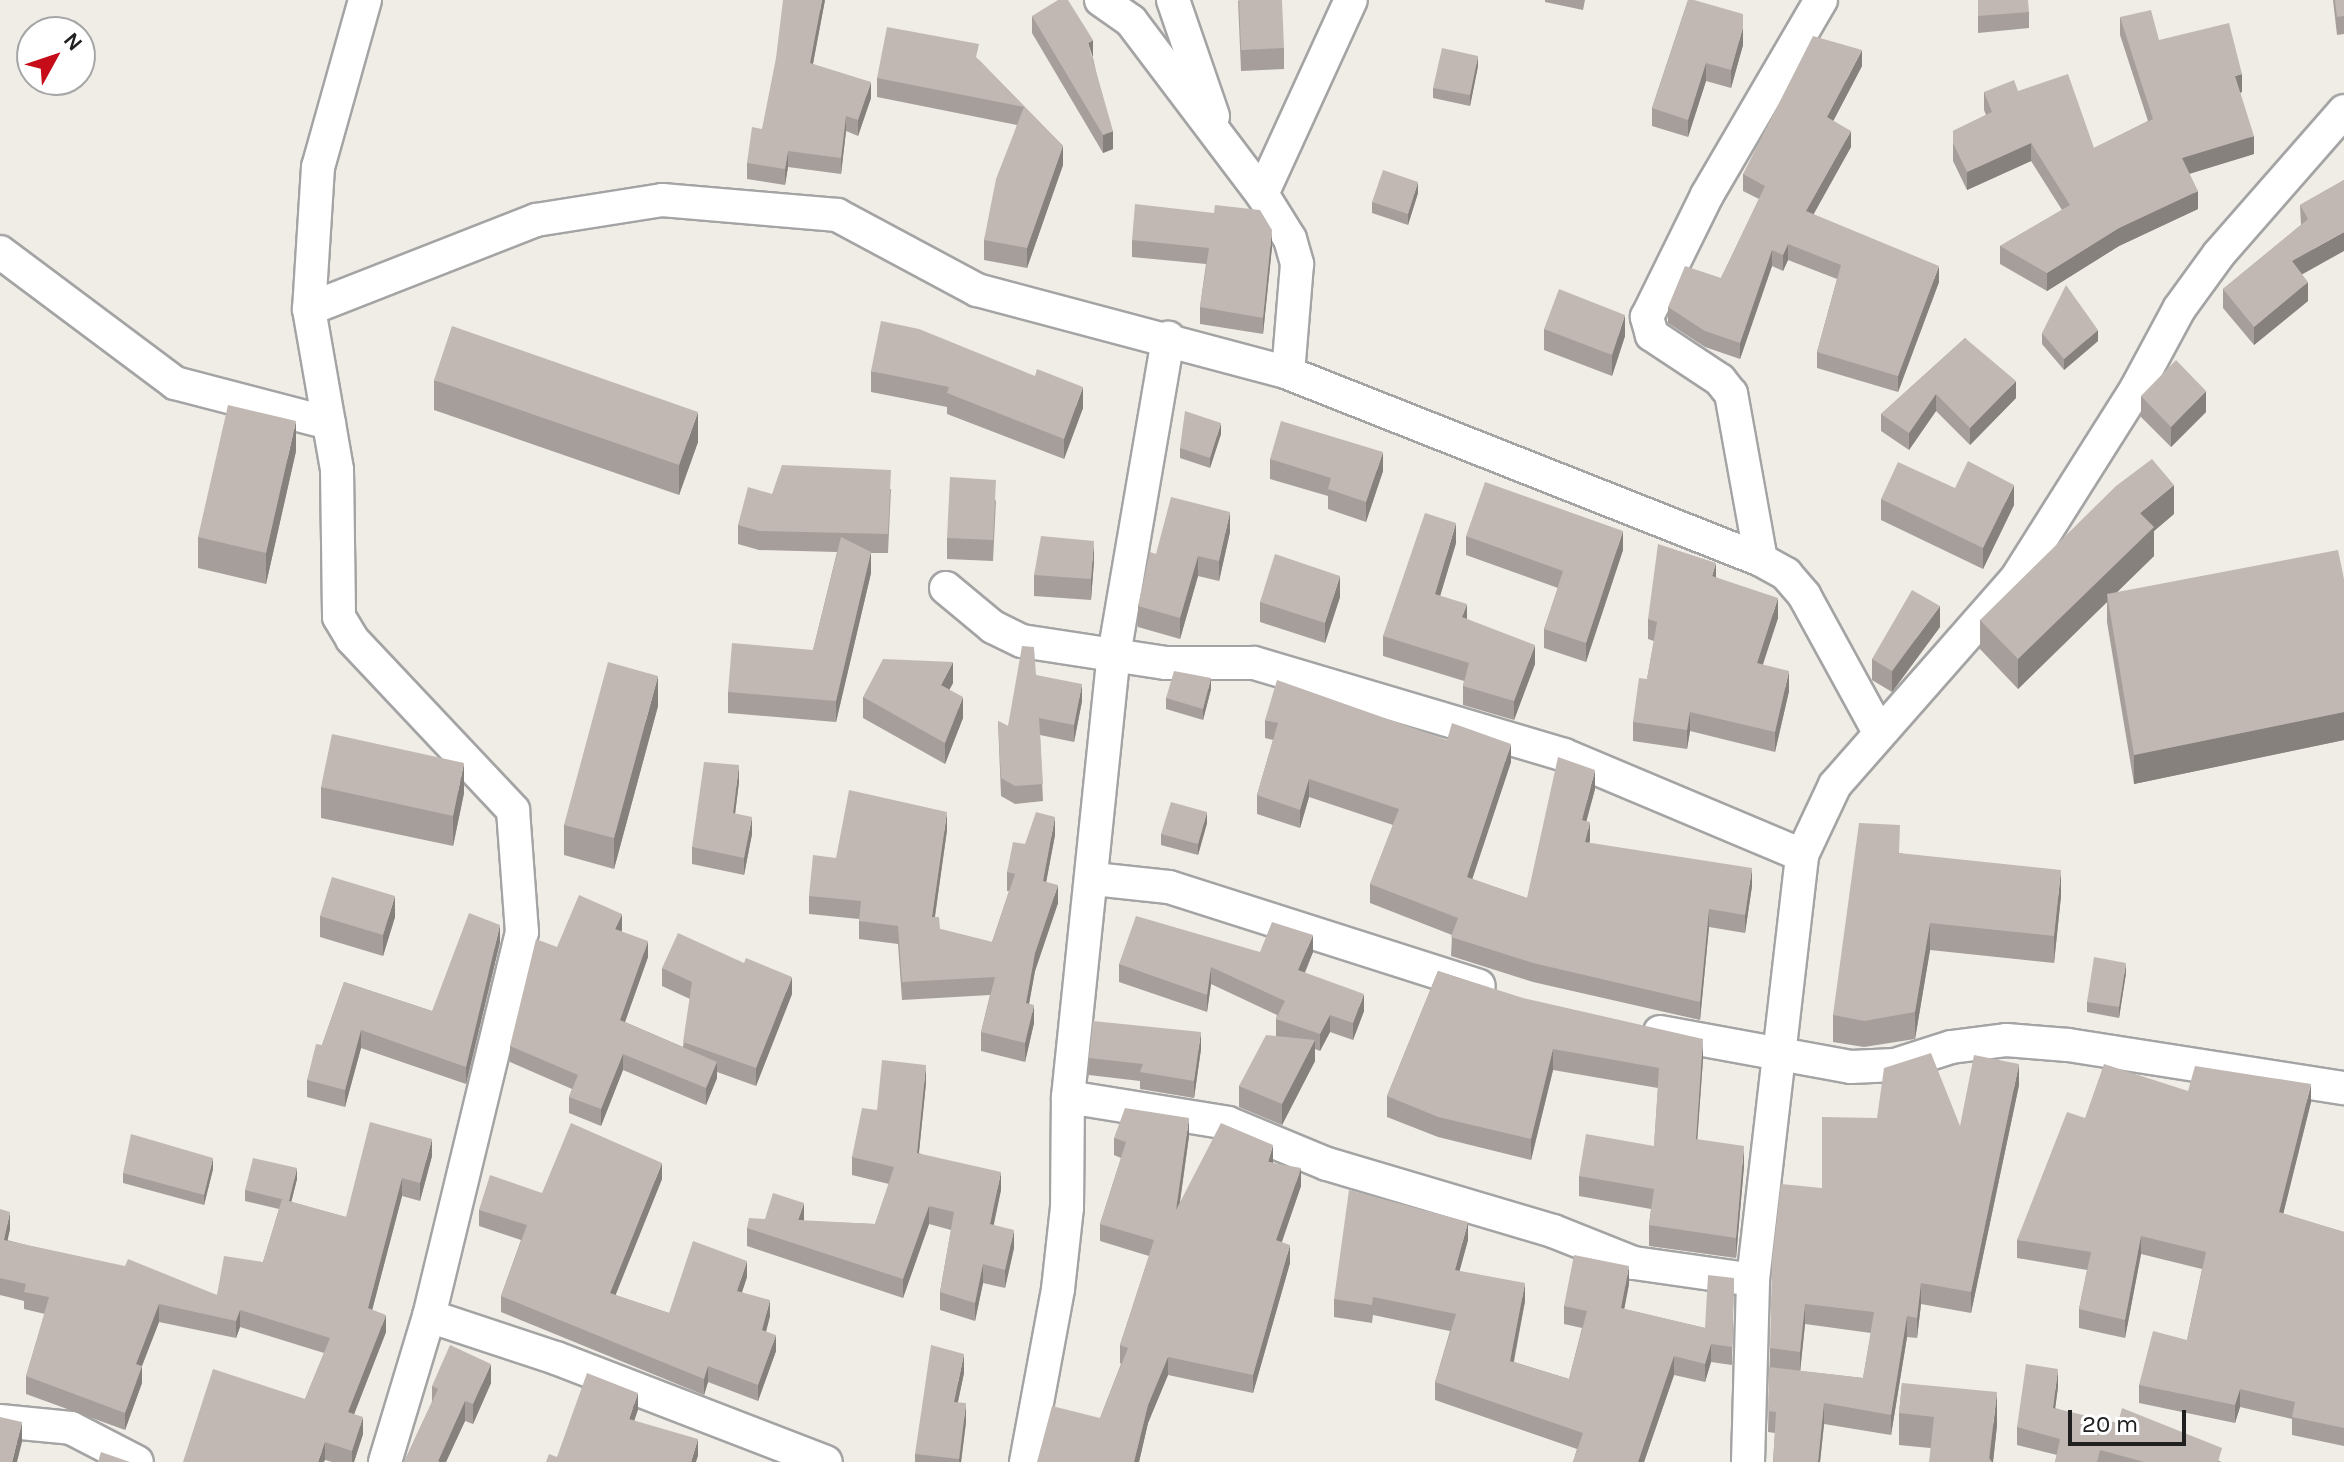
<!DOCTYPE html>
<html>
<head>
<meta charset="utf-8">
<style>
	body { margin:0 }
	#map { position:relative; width:2344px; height:1462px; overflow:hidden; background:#f0ede7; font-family:Karla,sans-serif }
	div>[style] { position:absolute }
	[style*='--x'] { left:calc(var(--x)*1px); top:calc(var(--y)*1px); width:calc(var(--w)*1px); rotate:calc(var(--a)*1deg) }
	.roads { filter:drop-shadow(2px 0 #a4a4a4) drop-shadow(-2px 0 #a4a4a4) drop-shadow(0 2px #a4a4a4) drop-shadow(0 -2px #a4a4a4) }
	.street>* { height:32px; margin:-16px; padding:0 16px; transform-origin:16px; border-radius:16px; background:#fff }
	.wall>* { inset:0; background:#a69e9b }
	.shaded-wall>* { inset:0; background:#87817e }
	.building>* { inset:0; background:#c1b8b4 }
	span { translate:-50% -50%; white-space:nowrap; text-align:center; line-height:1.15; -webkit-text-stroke:8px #fff; paint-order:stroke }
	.north { position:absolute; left:16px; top:16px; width:80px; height:80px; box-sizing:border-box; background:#fff; border:2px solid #a6a6a6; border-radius:50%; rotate:50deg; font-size:22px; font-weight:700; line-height:32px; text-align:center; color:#202020 }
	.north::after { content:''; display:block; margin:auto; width:28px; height:36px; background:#c50c18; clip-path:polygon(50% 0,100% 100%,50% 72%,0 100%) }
	.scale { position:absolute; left:2068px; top:1410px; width:118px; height:36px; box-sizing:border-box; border:4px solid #202020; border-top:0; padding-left:10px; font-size:24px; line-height:28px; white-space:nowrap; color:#202020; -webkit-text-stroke:6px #fff; paint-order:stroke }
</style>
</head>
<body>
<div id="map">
	<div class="roads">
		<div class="street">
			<div style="--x:365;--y:0;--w:173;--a:105.7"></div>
			<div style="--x:318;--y:167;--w:142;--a:93.6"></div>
			<div style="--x:309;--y:309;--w:163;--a:80.1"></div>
			<div style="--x:337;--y:470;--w:147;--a:89.2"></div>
			<div style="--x:339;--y:617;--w:26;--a:59"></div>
			<div style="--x:352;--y:639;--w:235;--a:46.7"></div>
			<div style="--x:513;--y:810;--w:122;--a:85.8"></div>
			<div style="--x:522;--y:932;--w:395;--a:103.6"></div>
			<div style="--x:429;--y:1316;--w:152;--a:106.8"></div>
			<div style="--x:1101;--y:0;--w:37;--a:35"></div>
			<div style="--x:1131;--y:21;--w:217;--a:52.9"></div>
			<div style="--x:1262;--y:194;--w:53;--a:58.1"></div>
			<div style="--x:1290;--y:239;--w:26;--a:74"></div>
			<div style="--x:1297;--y:264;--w:109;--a:94.7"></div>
			<div style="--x:1173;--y:0;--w:123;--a:71"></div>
			<div style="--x:1262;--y:194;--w:213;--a:-65.4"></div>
			<div style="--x:0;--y:252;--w:219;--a:36.8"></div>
			<div style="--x:175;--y:383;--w:159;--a:14.6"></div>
			<div style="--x:309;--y:309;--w:244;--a:-21.4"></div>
			<div style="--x:536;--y:220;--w:128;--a:-9"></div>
			<div style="--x:662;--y:200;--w:176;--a:4.9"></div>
			<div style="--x:837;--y:215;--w:159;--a:28.2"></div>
			<div style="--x:977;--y:290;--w:322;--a:14.9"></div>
			<div style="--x:1288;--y:373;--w:509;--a:21.57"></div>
			<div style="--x:1761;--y:560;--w:29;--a:29"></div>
			<div style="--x:1786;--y:574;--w:28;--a:49"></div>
			<div style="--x:1804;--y:595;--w:154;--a:61.3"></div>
			<div style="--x:1761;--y:560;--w:169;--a:-100.2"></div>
			<div style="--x:1731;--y:394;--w:18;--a:-128"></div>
			<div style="--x:1720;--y:380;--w:82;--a:-146.5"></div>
			<div style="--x:1652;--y:335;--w:19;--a:-106"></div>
			<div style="--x:1647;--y:317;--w:136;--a:-63.8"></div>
			<div style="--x:1707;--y:195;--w:226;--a:-59.7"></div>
			<div style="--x:946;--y:588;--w:61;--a:39.7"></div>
			<div style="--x:993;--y:627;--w:32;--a:26"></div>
			<div style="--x:1022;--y:641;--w:146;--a:8.7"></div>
			<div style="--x:1166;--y:663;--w:88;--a:0"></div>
			<div style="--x:1254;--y:663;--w:323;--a:16.5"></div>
			<div style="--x:1564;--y:755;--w:258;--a:22.8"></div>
			<div style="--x:1094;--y:879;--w:75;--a:6.1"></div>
			<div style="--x:1169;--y:887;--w:325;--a:17.7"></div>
			<div style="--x:1660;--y:1032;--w:194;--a:10.4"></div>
			<div style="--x:1851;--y:1067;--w:44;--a:-2.6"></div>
			<div style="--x:1895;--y:1065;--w:59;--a:-17.8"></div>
			<div style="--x:1951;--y:1047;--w:55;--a:-7.3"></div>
			<div style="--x:2006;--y:1040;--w:62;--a:4.6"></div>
			<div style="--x:2068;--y:1045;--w:279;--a:8.9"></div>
			<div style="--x:1068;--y:1097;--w:162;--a:9.2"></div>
			<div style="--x:1228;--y:1123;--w:107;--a:22.5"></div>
			<div style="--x:1327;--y:1164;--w:236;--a:16.5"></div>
			<div style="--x:1553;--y:1231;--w:87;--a:21.6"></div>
			<div style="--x:1634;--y:1263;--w:120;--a:8.1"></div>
			<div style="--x:429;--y:1316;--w:134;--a:18.3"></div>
			<div style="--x:556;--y:1358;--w:289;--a:21.1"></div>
			<div style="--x:0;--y:1421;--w:71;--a:5.6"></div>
			<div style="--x:71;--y:1428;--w:74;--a:27.3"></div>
			<div style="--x:1026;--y:1462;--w:176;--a:-79.5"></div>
			<div style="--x:1058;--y:1289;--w:81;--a:-83.7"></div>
			<div style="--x:1067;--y:1208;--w:111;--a:-89.5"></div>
			<div style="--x:1068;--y:1097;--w:444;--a:-84.1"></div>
			<div style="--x:1114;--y:655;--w:322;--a:-80.3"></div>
			<div style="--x:1748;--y:1462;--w:182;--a:-88.4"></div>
			<div style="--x:1753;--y:1280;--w:428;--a:-83.4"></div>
			<div style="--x:1802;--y:855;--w:77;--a:-64.8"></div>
			<div style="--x:1835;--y:785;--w:274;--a:-48.7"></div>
			<div style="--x:2016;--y:579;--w:225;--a:-57.7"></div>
			<div style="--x:2136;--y:389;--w:91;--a:-61.7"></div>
			<div style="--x:2179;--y:309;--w:68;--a:-54"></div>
			<div style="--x:2219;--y:254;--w:190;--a:-48.8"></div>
		</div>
	</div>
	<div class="wall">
		<div style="clip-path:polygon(825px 0,813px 64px,871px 98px,858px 136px,846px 131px,841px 174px,788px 167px,785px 185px,747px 179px,747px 163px,762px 129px)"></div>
		<div style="clip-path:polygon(1238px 0,1284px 48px,1284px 69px,1241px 71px)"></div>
		<div style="clip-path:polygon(1545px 0,1585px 0,1583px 10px,1545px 2px)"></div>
		<div style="clip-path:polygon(1688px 0,1743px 45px,1731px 88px,1706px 81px,1688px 137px,1652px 126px,1652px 108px)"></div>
		<div style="clip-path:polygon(1978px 0,2029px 12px,2029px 28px,1978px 33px)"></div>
		<div style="clip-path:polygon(2333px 0,2344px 0,2344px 34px,2337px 35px)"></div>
		<div style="clip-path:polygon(1032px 16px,1093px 58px,1113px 149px,1103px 153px,1032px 33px)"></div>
		<div style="clip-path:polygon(2120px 17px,2242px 92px,2240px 93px,2254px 154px,2189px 174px,2198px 209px,2119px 246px,2047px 291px,2000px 264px,2000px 246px,2062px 210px,2031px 161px,1967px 190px,1953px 161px,1953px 131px,1986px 115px,1984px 110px,1984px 92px,2018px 91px,2094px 148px,2148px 121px,2120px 35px)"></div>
		<div style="clip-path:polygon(979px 60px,1063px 146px,1063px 165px,1027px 268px,984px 260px,984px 240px,1017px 125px,877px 97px,877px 78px)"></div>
		<div style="clip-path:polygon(1478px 66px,1470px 106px,1433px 98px,1433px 88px)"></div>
		<div style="clip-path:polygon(1862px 66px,1833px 121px,1851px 147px,1813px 214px,1939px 282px,1898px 392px,1817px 368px,1817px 352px,1837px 279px,1788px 260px,1783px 271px,1772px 266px,1740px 359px,1705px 347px,1668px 323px,1668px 307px,1721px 278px,1759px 199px,1743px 191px,1743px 174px)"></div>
		<div style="clip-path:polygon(2344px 180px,2302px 274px,2308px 301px,2254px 345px,2223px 308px,2223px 289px,2301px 225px,2300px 205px)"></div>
		<div style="clip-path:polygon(1418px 193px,1408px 225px,1372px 213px,1372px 202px)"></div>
		<div style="clip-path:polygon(1214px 213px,1272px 247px,1263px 334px,1200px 324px,1200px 307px,1206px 264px,1132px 257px,1132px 240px)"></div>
		<div style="clip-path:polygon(1544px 329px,1625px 336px,1612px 376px,1544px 350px)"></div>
		<div style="clip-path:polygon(2042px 333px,2098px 341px,2064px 370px,2042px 344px)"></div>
		<div style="clip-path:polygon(1965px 338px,2016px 398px,1970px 445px,1936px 411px,1909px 450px,1881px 431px,1881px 414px)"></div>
		<div style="clip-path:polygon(871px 371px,1083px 408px,1064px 459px,947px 414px,947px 407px,871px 392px)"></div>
		<div style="clip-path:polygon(434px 380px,698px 442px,679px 495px,434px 410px)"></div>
		<div style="clip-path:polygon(2141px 396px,2206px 412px,2171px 447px,2141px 417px)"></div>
		<div style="clip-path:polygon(1221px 434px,1210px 468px,1180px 458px,1180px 448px)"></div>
		<div style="clip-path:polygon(296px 451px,266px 584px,198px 568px,198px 537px)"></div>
		<div style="clip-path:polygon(1270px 459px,1383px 471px,1366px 522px,1328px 509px,1328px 496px,1270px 479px)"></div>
		<div style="clip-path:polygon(1955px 488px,2014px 505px,1983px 569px,1881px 520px,1881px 499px)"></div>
		<div style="clip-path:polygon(891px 489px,888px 553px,871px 553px,871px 573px,836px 722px,728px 713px,728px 692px,813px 650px,837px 552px,759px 550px,738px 544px,738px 525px,772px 494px)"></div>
		<div style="clip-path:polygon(996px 500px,993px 561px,947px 559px,947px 538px)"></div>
		<div style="clip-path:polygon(2174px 514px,2154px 531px,2154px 556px,2117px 592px,2344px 579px,2344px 740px,2134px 784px,2107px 622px,2107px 602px,2018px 689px,1980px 649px,1980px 620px)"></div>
		<div style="clip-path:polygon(1230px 532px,1219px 581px,1198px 576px,1180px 639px,1138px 627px,1138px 606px,1156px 554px)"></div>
		<div style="clip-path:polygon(1466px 536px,1623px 550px,1586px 662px,1544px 648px,1544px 629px,1558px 588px,1466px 555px)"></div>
		<div style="clip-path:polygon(1456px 543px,1440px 596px,1467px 619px,1535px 664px,1514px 720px,1463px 705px,1463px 686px,1464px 681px,1383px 656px,1383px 636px)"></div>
		<div style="clip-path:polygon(1094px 561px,1091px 600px,1034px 596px,1034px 575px)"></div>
		<div style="clip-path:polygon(1716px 577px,1778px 618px,1762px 665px,1789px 691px,1775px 752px,1690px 731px,1687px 749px,1633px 741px,1633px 722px,1647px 679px,1654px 641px,1648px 639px,1648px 619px)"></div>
		<div style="clip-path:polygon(1340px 597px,1325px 643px,1260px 622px,1260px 602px)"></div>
		<div style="clip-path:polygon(1940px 627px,1892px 692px,1872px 680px,1872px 659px)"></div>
		<div style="clip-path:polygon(1036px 675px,1082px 701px,1074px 742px,1040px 735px,1043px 801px,1015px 804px,1001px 796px,998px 721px,1008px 726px)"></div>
		<div style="clip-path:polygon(953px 683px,949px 690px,963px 718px,945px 764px,863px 718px,863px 697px)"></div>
		<div style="clip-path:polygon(1211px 689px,1203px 720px,1166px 709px,1166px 698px)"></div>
		<div style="clip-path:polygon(658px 706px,614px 869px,564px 855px,564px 825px)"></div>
		<div style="clip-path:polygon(1265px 720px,1511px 762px,1472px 879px,1527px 898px,1595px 789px,1586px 821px,1590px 840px,1589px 843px,1752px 886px,1745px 933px,1709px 927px,1700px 1020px,1533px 982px,1451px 956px,1452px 935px,1370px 903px,1370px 884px,1393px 825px,1309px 797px,1300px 828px,1257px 814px,1257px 795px,1273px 740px,1265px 738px)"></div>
		<div style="clip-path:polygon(739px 782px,735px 814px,752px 834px,744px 875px,692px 864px,692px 847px)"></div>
		<div style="clip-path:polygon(321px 787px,464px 793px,453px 846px,321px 818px)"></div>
		<div style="clip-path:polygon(1207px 823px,1198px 855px,1161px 845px,1161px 834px)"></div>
		<div style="clip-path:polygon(947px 830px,935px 917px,940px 929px,992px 942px,1009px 891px,1007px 891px,1007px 872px,1025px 844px,1055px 835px,1046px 882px,1058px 903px,1035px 971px,1029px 1003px,1034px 1023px,1025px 1062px,981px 1051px,981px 1032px,990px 995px,902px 1000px,898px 944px,859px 939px,859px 919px,809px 914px,809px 896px,836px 858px)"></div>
		<div style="clip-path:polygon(1900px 853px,2061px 896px,2054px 963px,1930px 950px,1915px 1039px,1864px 1047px,1833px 1042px,1833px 1015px)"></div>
		<div style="clip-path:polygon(320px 916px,395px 917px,383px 956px,320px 937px)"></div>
		<div style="clip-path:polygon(622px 930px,621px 931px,648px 957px,625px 1022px,683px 1047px,690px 999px,662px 986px,662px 968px,792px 994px,756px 1086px,717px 1072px,717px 1078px,706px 1105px,623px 1070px,601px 1126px,569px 1113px,569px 1097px,572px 1089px,510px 1062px,510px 1046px)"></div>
		<div style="clip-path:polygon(500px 942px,466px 1084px,361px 1048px,345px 1107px,307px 1097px,307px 1080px,322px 1045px,344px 982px,432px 1011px)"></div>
		<div style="clip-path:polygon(1260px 952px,1313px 952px,1305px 973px,1364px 1011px,1353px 1040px,1330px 1032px,1320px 1051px,1315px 1049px,1315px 1061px,1282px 1125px,1239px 1107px,1239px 1086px,1276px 1036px,1276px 1019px,1277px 1015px,1211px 984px,1207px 1012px,1119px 982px,1119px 964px)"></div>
		<div style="clip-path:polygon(1438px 971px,1703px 1059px,1697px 1139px,1744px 1166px,1736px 1258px,1649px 1246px,1649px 1225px,1651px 1209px,1579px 1196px,1579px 1176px,1654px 1146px,1658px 1088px,1553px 1070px,1531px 1160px,1438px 1137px,1387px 1117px,1387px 1096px)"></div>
		<div style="clip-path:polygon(2126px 973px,2119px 1018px,2087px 1012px,2087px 1002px)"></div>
		<div style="clip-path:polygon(1201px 1049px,1194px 1098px,1140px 1089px,1140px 1081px,1089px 1075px,1089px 1058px)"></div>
		<div style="clip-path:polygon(926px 1083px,919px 1153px,1001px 1190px,993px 1225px,1014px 1248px,1005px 1288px,983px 1283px,975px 1321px,940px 1310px,940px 1292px,951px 1230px,929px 1224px,903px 1298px,747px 1246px,747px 1228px,804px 1221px,875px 1224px,889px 1184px,852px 1175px,852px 1157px,877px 1110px)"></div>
		<div style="clip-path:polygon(evenodd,2019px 1085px,1971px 1313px,1921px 1304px,1917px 1338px,1907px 1337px,1891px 1435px,1824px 1424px,1820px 1462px,1773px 1462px,1775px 1433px,1768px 1432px,1770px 1348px,1822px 1188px,1960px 1126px,2019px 1085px,1805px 1324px,1871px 1333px,1863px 1378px,1800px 1371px,1805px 1324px)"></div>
		<div style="clip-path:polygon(2188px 1091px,2311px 1102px,2283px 1214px,2344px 1232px,2344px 1446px,2292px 1435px,2292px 1419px,2240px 1407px,2235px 1423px,2139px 1403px,2139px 1385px,2187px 1340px,2202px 1269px,2141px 1254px,2125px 1338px,2079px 1328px,2079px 1309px,2087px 1270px,2017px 1258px,2017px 1240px,2085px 1118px)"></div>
		<div style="clip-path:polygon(1189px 1136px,1180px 1203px,1273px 1163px,1301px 1186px,1282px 1242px,1290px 1263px,1253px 1393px,1168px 1375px,1148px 1423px,1139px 1462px,1037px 1462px,1100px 1418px,1121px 1364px,1120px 1363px,1120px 1345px,1149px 1256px,1100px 1241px,1100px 1224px,1121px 1158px,1114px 1155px,1114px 1138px)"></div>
		<div style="clip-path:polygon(432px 1156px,420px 1201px,402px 1196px,372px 1310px,386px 1332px,354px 1414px,363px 1434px,354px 1462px,332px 1462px,325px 1460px,305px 1399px,324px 1353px,240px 1327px,236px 1338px,159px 1322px,142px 1366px,142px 1383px,125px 1430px,26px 1394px,26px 1376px,45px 1314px,24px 1309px,24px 1301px,0 1295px,0 1209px,10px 1229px,7px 1240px,217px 1295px,263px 1262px,279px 1209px,245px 1201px,245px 1190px,297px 1179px,291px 1202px,346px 1217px)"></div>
		<div style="clip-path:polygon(213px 1169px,204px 1205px,123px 1183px,123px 1173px)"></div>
		<div style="clip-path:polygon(662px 1179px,615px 1295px,669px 1313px,747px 1277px,742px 1292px,770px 1316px,766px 1332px,776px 1351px,758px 1401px,708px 1382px,704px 1395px,501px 1312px,501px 1296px,521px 1240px,479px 1226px,479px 1210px,542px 1193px)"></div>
		<div style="clip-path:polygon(1468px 1240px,1459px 1271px,1525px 1301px,1514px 1362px,1569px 1379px,1582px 1328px,1564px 1324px,1564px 1306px,1629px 1284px,1624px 1309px,1705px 1328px,1734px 1278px,1732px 1365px,1711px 1362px,1705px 1382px,1674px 1375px,1644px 1462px,1573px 1462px,1577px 1449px,1435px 1400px,1435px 1382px,1450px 1331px,1373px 1315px,1372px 1323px,1334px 1317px,1334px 1299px)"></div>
		<div style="clip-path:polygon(964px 1373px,958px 1402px,966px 1422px,961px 1462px,915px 1462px,915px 1454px)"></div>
		<div style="clip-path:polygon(491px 1383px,473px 1424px,465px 1421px,446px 1462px,404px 1462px,432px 1402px,432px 1386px)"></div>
		<div style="clip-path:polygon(1902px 1383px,1997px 1425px,1993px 1462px,1930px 1448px,1899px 1445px,1899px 1413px)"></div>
		<div style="clip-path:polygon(2058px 1387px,2055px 1408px,2222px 1462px,2055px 1462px,2057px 1455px,2017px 1445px,2017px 1427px)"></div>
	</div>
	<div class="shaded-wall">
		<div style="clip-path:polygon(822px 0,825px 0,810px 79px,810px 63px)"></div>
		<div style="clip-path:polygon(1743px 27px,1743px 45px,1731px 88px,1731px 70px)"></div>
		<div style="clip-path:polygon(1093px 40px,1093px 58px,1088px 43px)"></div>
		<div style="clip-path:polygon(1862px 50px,1862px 66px,1827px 133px,1827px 117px)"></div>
		<div style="clip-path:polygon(1478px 56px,1478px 66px,1470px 106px,1470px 95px)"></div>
		<div style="clip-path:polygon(1706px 63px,1706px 81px,1688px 137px,1688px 120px)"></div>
		<div style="clip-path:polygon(2242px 74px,2242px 92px,2235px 94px,2235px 76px)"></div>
		<div style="clip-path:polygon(871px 82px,871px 98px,858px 136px,858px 120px)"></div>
		<div style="clip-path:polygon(846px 116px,846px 131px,841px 174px,841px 158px)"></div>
		<div style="clip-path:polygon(1113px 131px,1113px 149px,1103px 153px,1103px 135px)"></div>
		<div style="clip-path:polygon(1851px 131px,1851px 147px,1806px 228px,1806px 211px)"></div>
		<div style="clip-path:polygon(2254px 136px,2254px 154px,2182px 176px,2182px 158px)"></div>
		<div style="clip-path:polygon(2031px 143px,2031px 161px,1967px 190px,1967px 172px)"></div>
		<div style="clip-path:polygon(1063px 146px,1063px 165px,1027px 268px,1027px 248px)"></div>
		<div style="clip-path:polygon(788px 151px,788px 167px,785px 185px,785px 169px)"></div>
		<div style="clip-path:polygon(1418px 182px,1418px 193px,1408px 225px,1408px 214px)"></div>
		<div style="clip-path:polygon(2198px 191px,2198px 209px,2119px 246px,2047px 291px,2047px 273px,2119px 228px)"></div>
		<div style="clip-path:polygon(1272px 230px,1272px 247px,1263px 334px,1263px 318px)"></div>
		<div style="clip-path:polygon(2344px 232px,2344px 251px,2292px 280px,2292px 261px)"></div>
		<div style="clip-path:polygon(1788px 244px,1788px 260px,1783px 271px,1783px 255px)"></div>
		<div style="clip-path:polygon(1772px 250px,1772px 266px,1740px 359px,1740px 343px)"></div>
		<div style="clip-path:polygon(1939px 266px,1939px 282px,1898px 392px,1898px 376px)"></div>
		<div style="clip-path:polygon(2308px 282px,2308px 301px,2254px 345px,2254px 327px)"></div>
		<div style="clip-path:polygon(1625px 315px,1625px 336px,1612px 376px,1612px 355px)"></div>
		<div style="clip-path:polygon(2098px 330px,2098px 341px,2064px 370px,2064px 359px)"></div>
		<div style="clip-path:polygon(2016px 381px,2016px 398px,1970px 445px,1970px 428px)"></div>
		<div style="clip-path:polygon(1083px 387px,1083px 408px,1064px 459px,1064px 439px)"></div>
		<div style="clip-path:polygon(2206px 391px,2206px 412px,2171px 447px,2171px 427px)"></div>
		<div style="clip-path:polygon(1936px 394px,1936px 411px,1909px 450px,1909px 433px)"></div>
		<div style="clip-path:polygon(698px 412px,698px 442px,679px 495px,679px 465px)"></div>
		<div style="clip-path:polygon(296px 421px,296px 451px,266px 584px,266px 553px)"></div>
		<div style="clip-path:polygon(1221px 423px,1221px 434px,1210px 468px,1210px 458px)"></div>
		<div style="clip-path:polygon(1383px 452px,1383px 471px,1366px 522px,1366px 502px)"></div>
		<div style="clip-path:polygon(2014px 485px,2014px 505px,1983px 569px,1983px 548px)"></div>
		<div style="clip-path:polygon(2174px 485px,2174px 514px,2154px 531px,2154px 556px,2108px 601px,2107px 594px,2107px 602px,2018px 689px,2018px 659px,2140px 513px)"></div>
		<div style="clip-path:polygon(1230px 512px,1230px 532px,1219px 581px,1219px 561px)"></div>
		<div style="clip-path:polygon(1456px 523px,1456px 543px,1435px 613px,1435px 594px)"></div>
		<div style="clip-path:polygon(1623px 531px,1623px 550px,1586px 662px,1586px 643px)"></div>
		<div style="clip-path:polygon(1094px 541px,1094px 561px,1091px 600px,1091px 579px)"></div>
		<div style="clip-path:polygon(871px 552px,871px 573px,836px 722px,836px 701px)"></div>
		<div style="clip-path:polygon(1198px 556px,1198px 576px,1180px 639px,1180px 618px)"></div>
		<div style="clip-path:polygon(1716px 563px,1716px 582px,1712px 576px)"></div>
		<div style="clip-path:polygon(1340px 576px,1340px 597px,1325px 643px,1325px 623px)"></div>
		<div style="clip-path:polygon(1778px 598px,1778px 618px,1757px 683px,1757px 663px)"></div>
		<div style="clip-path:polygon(1467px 604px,1467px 623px,1462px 617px)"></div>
		<div style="clip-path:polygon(1940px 606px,1940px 627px,1892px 692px,1892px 671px)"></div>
		<div style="clip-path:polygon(1535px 645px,1535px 664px,1514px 720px,1514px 701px)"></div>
		<div style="clip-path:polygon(953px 662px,953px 683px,941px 706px,941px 685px)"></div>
		<div style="clip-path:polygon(1789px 671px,1789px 691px,1775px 752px,1775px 732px)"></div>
		<div style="clip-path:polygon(658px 676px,658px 706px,614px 869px,614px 838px)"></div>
		<div style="clip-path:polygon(1211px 678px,1211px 689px,1203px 720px,1203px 709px)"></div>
		<div style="clip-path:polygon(1082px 684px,1082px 701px,1074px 742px,1074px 725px)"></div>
		<div style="clip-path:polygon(963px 697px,963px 718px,945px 764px,945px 743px)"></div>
		<div style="clip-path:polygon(1690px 712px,1690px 731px,1687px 749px,1687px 730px)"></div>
		<div style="clip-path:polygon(2344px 712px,2344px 740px,2134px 784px,2134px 755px)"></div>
		<div style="clip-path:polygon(1511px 744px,1511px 762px,1467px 895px,1467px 877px)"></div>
		<div style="clip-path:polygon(464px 763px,464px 793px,453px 846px,453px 816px)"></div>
		<div style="clip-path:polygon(739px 765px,739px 782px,733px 830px,733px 813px)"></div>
		<div style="clip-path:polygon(1595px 770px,1595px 789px,1582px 838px,1582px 820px)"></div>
		<div style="clip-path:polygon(1309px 779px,1309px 797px,1300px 828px,1300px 810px)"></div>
		<div style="clip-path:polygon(947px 812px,947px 830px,932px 936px,932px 917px)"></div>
		<div style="clip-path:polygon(1207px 812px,1207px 823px,1198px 855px,1198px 844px)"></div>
		<div style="clip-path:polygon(752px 817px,752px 834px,744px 875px,744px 858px)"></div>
		<div style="clip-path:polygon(1055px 817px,1055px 835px,1043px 899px,1043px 881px)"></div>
		<div style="clip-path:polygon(1590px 822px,1590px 840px,1585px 861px,1585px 842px)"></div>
		<div style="clip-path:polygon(1752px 868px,1752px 886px,1745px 933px,1745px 915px)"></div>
		<div style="clip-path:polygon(2061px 870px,2061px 896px,2054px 963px,2054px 936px)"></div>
		<div style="clip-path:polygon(1058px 885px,1058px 903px,1035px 971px,1026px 1021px,1026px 1003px,1035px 953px)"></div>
		<div style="clip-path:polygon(395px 896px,395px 917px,383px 956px,383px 935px)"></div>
		<div style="clip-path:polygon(1709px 909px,1709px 927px,1700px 1020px,1700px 1002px)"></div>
		<div style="clip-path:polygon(622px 914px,622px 930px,615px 945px,615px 929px)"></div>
		<div style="clip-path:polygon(1930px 923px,1930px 950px,1915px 1039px,1915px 1012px)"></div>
		<div style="clip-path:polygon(500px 925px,500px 942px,466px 1084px,466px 1067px)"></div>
		<div style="clip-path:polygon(1313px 935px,1313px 952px,1298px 988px,1298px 970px)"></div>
		<div style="clip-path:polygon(648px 941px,648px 957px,620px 1036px,620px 1020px)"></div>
		<div style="clip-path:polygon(2126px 963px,2126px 973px,2119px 1018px,2119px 1007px)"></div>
		<div style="clip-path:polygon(1211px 967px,1211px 984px,1207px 1012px,1207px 995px)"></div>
		<div style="clip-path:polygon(792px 977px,792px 994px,756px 1086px,756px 1068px)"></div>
		<div style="clip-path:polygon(1364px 994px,1364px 1011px,1353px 1040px,1353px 1023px)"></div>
		<div style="clip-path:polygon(1034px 1005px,1034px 1023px,1025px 1062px,1025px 1043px)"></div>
		<div style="clip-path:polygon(1330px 1015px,1330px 1032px,1320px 1051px,1320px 1034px)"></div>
		<div style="clip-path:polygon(361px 1030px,361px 1048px,345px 1107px,345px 1090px)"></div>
		<div style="clip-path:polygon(1201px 1032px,1201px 1049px,1194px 1098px,1194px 1081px)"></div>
		<div style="clip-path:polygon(1703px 1039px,1703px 1059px,1696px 1159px,1696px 1139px)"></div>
		<div style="clip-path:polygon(1315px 1040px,1315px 1061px,1282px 1125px,1282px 1104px)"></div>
		<div style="clip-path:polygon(1553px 1049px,1553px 1070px,1531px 1160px,1531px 1139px)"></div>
		<div style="clip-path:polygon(623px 1054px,623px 1070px,601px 1126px,601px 1109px)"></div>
		<div style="clip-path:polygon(717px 1062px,717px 1078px,706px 1105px,706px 1088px)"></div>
		<div style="clip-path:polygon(2019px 1064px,2019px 1085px,1971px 1313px,1971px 1292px)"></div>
		<div style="clip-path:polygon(926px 1065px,926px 1083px,917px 1171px,917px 1153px)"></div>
		<div style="clip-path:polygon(2311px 1084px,2311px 1102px,2279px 1231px,2279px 1212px)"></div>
		<div style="clip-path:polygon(1189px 1118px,1189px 1136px,1176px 1228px,1176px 1210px)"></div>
		<div style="clip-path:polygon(432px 1139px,432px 1156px,420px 1201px,420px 1183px)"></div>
		<div style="clip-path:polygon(1273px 1145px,1273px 1163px,1268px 1162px)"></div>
		<div style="clip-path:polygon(1744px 1146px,1744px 1166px,1736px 1258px,1736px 1238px)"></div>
		<div style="clip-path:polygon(213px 1158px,213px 1169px,204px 1205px,204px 1195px)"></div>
		<div style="clip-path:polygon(662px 1163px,662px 1179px,610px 1309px,610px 1293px)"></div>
		<div style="clip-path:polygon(297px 1168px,297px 1179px,289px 1211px,289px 1201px)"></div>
		<div style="clip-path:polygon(1301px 1168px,1301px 1186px,1276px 1258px,1276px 1240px)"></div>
		<div style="clip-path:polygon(1001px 1172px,1001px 1190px,990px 1243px,990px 1224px)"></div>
		<div style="clip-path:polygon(402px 1178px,402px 1196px,368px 1326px,368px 1308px)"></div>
		<div style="clip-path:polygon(804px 1203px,804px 1221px,798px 1220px)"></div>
		<div style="clip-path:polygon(929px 1206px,929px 1224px,903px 1298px,903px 1279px)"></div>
		<div style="clip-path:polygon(10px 1212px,10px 1229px,4px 1257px,4px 1240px)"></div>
		<div style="clip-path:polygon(1468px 1222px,1468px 1240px,1455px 1288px,1455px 1270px)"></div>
		<div style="clip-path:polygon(1014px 1230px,1014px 1248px,1005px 1288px,1005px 1270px)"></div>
		<div style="clip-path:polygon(2141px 1236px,2141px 1254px,2125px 1338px,2125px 1320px)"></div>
		<div style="clip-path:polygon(1290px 1245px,1290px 1263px,1253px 1393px,1253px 1375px)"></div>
		<div style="clip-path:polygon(747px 1261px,747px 1277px,737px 1307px,737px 1291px)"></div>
		<div style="clip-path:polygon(983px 1264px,983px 1283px,975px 1321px,975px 1303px)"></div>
		<div style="clip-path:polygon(1629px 1266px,1629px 1284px,1621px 1326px,1621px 1308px)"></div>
		<div style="clip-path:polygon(1525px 1283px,1525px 1301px,1510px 1379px,1510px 1361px)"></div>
		<div style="clip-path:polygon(1921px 1283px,1921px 1304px,1917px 1338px,1917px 1318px)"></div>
		<div style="clip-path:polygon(770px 1300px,770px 1316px,762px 1346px,762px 1330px)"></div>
		<div style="clip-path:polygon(159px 1304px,159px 1322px,136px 1381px,136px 1364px)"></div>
		<div style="clip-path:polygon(1805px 1304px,1805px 1324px,1800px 1373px,1800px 1352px)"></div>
		<div style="clip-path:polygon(240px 1310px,240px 1327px,236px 1338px,236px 1321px)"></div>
		<div style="clip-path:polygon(386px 1315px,386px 1332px,348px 1430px,348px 1412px)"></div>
		<div style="clip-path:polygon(1907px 1316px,1907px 1337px,1891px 1435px,1891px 1415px)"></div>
		<div style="clip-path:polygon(776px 1335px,776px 1351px,758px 1401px,758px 1385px)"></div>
		<div style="clip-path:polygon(1711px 1344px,1711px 1362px,1705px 1382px,1705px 1364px)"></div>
		<div style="clip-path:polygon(964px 1354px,964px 1373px,954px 1420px,954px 1402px)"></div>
		<div style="clip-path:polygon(1674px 1356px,1674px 1375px,1644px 1462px,1638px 1462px)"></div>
		<div style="clip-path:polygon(1168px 1357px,1168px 1375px,1148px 1423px,1139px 1462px,1134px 1462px,1148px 1405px)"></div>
		<div style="clip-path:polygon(491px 1364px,491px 1383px,473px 1424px,473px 1404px)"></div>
		<div style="clip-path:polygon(142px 1366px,142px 1383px,125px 1430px,125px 1413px)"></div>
		<div style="clip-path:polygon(708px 1366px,708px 1382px,704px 1395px,704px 1379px)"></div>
		<div style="clip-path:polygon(2058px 1369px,2058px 1387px,2053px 1425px,2053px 1408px)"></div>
		<div style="clip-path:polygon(2240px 1389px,2240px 1407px,2235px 1423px,2235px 1405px)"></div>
		<div style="clip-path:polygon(1997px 1392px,1997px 1425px,1993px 1462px,1989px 1462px)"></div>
		<div style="clip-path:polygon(638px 1393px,638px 1410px,629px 1436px,629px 1419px)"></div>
		<div style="clip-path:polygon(465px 1401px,465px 1421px,446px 1462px,438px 1462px)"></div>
		<div style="clip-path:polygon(966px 1403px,966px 1422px,961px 1462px,959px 1462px)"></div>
		<div style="clip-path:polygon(1824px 1403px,1824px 1424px,1820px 1462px,1818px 1462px)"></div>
		<div style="clip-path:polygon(363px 1417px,363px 1434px,354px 1462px,352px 1462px,352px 1451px)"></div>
		<div style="clip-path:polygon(22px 1422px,22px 1442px,17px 1462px,12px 1462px)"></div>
		<div style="clip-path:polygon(698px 1439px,698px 1456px,696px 1462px,691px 1462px)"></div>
		<div style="clip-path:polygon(325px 1442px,325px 1460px,324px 1462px,318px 1462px)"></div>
	</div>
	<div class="building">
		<div style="clip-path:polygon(783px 0,822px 0,810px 63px,871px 82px,858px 120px,846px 116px,841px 158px,788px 151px,785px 169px,747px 163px,752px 127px,762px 129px,776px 58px)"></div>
		<div style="clip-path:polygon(1058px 0,1068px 0,1093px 40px,1088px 43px,1113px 131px,1103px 135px,1032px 16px)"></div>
		<div style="clip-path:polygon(1239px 0,1282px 0,1284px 48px,1241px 50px)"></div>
		<div style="clip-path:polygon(1688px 0,1694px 0,1743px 14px,1743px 27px,1731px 70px,1706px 63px,1688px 120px,1652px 108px)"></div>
		<div style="clip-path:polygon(1978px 0,2028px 0,2029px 12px,1978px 16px)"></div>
		<div style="clip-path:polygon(2335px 0,2344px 0,2344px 16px,2337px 17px)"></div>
		<div style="clip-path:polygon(2151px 10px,2159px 40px,2229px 23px,2242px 74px,2235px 76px,2254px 136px,2182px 158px,2198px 191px,2119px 228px,2047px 273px,2000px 246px,2070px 205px,2031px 143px,1967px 172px,1953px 143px,1953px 131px,1992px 112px,1984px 92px,2014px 80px,2018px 91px,2068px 74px,2094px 148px,2153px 119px,2120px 17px)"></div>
		<div style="clip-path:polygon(887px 27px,979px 44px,976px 57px,1063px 146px,1027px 248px,984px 240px,996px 179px,1024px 107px,877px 78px)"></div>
		<div style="clip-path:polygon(1813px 36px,1862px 50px,1827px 117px,1851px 131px,1806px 211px,1939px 266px,1898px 376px,1817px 352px,1841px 265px,1788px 244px,1783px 255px,1772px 250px,1740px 343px,1705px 331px,1668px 307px,1685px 266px,1721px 278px,1765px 186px,1743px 174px)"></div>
		<div style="clip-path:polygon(1442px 48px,1478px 56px,1470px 95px,1433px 88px)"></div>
		<div style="clip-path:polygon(1383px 170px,1418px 182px,1408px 214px,1372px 202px)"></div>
		<div style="clip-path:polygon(2344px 180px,2344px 232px,2292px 261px,2308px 282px,2254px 327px,2223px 289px,2308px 219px,2300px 205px)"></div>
		<div style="clip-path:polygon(1135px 204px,1214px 213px,1215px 205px,1260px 210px,1272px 230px,1263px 318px,1200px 307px,1209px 248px,1132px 240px)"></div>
		<div style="clip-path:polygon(2066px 285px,2098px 330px,2064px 359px,2042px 333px)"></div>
		<div style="clip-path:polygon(1559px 289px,1625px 315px,1612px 355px,1544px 329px)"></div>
		<div style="clip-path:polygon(881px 321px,919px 329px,1035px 376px,1037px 369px,1083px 387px,1064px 439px,947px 393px,949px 387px,871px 371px)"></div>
		<div style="clip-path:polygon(452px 326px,698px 412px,679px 465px,434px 380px)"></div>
		<div style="clip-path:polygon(1965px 338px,2016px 381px,1970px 428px,1936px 394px,1909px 433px,1881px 414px)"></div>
		<div style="clip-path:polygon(2176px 360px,2206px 391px,2171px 427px,2141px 396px)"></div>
		<div style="clip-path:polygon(228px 405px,296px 421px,266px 553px,198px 537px)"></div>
		<div style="clip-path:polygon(1185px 411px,1221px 423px,1210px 458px,1180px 448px)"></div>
		<div style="clip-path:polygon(1281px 421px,1383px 452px,1366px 502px,1328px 489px,1331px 478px,1270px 459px)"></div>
		<div style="clip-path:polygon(2152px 459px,2174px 485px,2140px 513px,2154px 527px,2018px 659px,1980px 620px,2116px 486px)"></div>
		<div style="clip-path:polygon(1968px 461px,2014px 485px,1983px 548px,1881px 499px,1898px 462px,1955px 488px)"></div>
		<div style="clip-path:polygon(782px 465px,891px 470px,888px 534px,759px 531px,738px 525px,748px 487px,772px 494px)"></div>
		<div style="clip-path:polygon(950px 477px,996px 480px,993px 540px,947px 538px)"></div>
		<div style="clip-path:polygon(1485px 482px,1623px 531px,1586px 643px,1544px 629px,1563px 571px,1466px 536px)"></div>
		<div style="clip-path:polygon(1171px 497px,1230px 512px,1219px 561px,1198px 556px,1180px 618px,1138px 606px,1150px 552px,1156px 554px)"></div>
		<div style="clip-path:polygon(1425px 513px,1456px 523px,1435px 594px,1467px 604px,1462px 617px,1535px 645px,1514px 701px,1463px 686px,1469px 663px,1383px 636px)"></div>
		<div style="clip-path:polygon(1041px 536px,1094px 541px,1091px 579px,1034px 575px)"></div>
		<div style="clip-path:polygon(841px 537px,871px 552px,836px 701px,728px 692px,732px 643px,813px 650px)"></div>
		<div style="clip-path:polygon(1658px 544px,1716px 563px,1712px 576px,1778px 598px,1757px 663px,1789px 671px,1775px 732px,1690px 712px,1687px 730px,1633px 722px,1639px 678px,1647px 679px,1657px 622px,1648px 619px)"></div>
		<div style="clip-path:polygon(2338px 550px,2344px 579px,2344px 712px,2134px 755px,2107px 594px)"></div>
		<div style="clip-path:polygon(1275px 554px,1340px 576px,1325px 623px,1260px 602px)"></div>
		<div style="clip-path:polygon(1912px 590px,1940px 606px,1892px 671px,1872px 659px)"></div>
		<div style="clip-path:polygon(1022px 646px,1034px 647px,1036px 675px,1082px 684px,1074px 725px,1039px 718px,1043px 784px,1015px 786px,1001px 778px,998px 721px,1008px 726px)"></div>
		<div style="clip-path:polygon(883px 659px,953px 662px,941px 685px,963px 697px,945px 743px,863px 697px)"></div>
		<div style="clip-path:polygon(608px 662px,658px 676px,614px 838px,564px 825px)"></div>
		<div style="clip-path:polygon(1174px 671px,1211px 678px,1203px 709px,1166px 698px)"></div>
		<div style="clip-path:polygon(1277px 680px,1447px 740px,1452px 723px,1511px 744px,1467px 877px,1527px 898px,1558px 757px,1595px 770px,1582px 820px,1590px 822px,1585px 842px,1752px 868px,1745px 915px,1709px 909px,1700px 1002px,1533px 963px,1451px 937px,1458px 918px,1370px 884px,1399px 809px,1309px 779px,1300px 810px,1257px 795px,1278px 723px,1265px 720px)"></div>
		<div style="clip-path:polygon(332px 734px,464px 763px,453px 816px,321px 787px)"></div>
		<div style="clip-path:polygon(704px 762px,739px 765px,733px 813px,752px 817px,744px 858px,692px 847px)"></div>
		<div style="clip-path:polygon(849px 790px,947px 812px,932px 917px,939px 917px,940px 929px,992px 942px,1015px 874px,1007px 872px,1013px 842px,1025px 844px,1036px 812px,1055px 817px,1043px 881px,1058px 885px,1035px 953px,1026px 1003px,1034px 1005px,1025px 1043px,981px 1032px,995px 977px,902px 982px,898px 926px,859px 921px,861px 901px,809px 896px,813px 855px,836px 858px)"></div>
		<div style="clip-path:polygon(1171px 802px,1207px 812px,1198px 844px,1161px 834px)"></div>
		<div style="clip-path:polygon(1859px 823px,1900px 825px,1899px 853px,2061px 870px,2054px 936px,1930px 923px,1915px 1012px,1864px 1021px,1833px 1015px)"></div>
		<div style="clip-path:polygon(332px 877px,395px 896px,383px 935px,320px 916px)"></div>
		<div style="clip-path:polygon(579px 895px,622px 914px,615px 929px,648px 941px,620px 1020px,717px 1062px,706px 1088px,623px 1054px,601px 1109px,569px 1097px,578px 1075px,510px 1046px,536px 939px,557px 947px)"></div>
		<div style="clip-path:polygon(469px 913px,500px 925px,466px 1067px,361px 1030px,345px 1090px,307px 1080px,316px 1044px,322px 1045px,344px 982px,432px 1011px)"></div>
		<div style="clip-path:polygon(1136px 916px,1260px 952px,1272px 922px,1313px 935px,1298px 970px,1364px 994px,1353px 1023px,1330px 1015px,1320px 1034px,1276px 1019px,1285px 1001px,1211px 967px,1207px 995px,1119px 964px)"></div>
		<div style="clip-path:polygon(678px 933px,744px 963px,746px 958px,792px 977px,756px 1068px,683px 1042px,692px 982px,662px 968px)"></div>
		<div style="clip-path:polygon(2094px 957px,2126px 963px,2119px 1007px,2087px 1002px)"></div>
		<div style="clip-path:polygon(1438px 971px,1523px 998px,1703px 1039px,1696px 1139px,1744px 1146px,1736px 1238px,1649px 1225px,1654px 1189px,1579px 1176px,1586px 1134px,1654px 1146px,1659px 1068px,1553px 1049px,1531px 1139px,1438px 1117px,1387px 1096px)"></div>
		<div style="clip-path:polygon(1093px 1021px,1201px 1032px,1194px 1081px,1140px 1072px,1143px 1064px,1089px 1058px)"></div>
		<div style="clip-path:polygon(1266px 1035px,1315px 1040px,1282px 1104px,1239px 1086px)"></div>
		<div style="clip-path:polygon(1931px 1053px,1960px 1126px,1974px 1055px,2019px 1064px,1971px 1292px,1921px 1283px,1917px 1318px,1907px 1316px,1891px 1415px,1824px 1403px,1818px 1462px,1773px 1462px,1776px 1412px,1768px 1411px,1769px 1367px,1863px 1378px,1874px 1312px,1805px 1304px,1800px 1352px,1770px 1348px,1772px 1261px,1781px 1184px,1822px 1188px,1822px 1117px,1877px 1118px,1884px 1068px)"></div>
		<div style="clip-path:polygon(882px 1060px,926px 1065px,917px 1153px,1001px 1172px,990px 1224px,1014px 1230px,1005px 1270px,983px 1264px,975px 1303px,940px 1292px,954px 1212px,929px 1206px,903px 1279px,747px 1228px,749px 1218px,765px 1219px,773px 1193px,804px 1203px,798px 1220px,875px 1224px,894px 1167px,852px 1157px,862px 1108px,877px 1110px)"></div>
		<div style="clip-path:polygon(2104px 1064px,2188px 1091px,2195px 1066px,2311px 1084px,2279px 1212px,2344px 1232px,2344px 1428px,2292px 1417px,2295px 1402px,2240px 1389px,2235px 1405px,2139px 1385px,2153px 1331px,2187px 1340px,2206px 1252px,2141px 1236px,2125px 1320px,2079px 1309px,2091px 1252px,2017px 1240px,2067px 1112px,2085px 1118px)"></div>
		<div style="clip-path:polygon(1125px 1108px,1189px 1118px,1176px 1210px,1221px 1123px,1273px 1145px,1268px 1162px,1301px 1168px,1276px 1240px,1290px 1245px,1253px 1375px,1168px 1357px,1148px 1405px,1134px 1462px,1037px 1462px,1052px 1406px,1100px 1418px,1128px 1348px,1120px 1345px,1154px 1240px,1100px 1224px,1126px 1142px,1114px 1138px)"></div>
		<div style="clip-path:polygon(370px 1122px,432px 1139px,420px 1183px,402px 1178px,368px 1308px,386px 1315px,348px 1412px,363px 1417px,352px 1451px,325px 1442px,318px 1462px,183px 1462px,213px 1369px,305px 1399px,330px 1338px,240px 1310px,236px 1321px,159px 1304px,136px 1364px,142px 1366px,125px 1413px,26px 1376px,49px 1297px,24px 1292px,26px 1284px,0 1278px,0 1209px,10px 1212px,4px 1240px,125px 1266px,128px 1259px,217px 1295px,224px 1256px,263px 1262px,282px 1199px,346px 1217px)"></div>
		<div style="clip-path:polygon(571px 1123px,662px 1163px,610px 1293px,669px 1313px,693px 1241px,747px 1261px,737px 1291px,770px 1300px,762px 1330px,776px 1335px,758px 1385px,708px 1366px,704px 1379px,501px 1296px,527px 1225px,479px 1210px,490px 1175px,542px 1193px)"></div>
		<div style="clip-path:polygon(131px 1134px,213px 1158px,204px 1195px,123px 1173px)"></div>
		<div style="clip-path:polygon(253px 1158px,297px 1168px,289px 1201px,245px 1190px)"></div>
		<div style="clip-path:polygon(1349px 1190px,1468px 1222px,1455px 1270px,1525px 1283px,1510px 1361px,1569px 1379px,1587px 1311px,1564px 1306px,1574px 1255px,1629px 1266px,1621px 1308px,1705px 1328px,1708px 1275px,1734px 1278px,1732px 1347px,1711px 1344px,1705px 1364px,1674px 1356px,1638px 1462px,1573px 1462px,1583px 1433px,1435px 1382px,1456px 1314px,1373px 1297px,1372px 1305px,1334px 1299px)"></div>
		<div style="clip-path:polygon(450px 1345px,491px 1364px,473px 1404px,465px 1401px,438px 1461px,440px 1462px,404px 1462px,438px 1389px,432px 1386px)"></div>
		<div style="clip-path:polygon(931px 1345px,964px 1354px,954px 1402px,966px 1403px,959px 1459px,915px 1454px)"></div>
		<div style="clip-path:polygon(2026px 1364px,2058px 1369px,2053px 1408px,2118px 1423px,2122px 1408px,2222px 1448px,2218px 1462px,2144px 1462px,2100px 1450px,2097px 1462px,2055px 1462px,2060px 1439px,2017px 1427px)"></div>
		<div style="clip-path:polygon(587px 1373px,638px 1393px,629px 1419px,698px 1439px,691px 1462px,546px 1462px,549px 1454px,557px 1457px)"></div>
		<div style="clip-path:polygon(1902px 1383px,1997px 1392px,1989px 1458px,1992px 1462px,1929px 1462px,1934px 1417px,1899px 1413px)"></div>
		<div style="clip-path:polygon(0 1417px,22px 1422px,12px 1462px,0 1462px)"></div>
		<div style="clip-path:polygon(101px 1452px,130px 1462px,98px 1462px)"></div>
	</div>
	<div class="north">N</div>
	<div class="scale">20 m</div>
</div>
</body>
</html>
